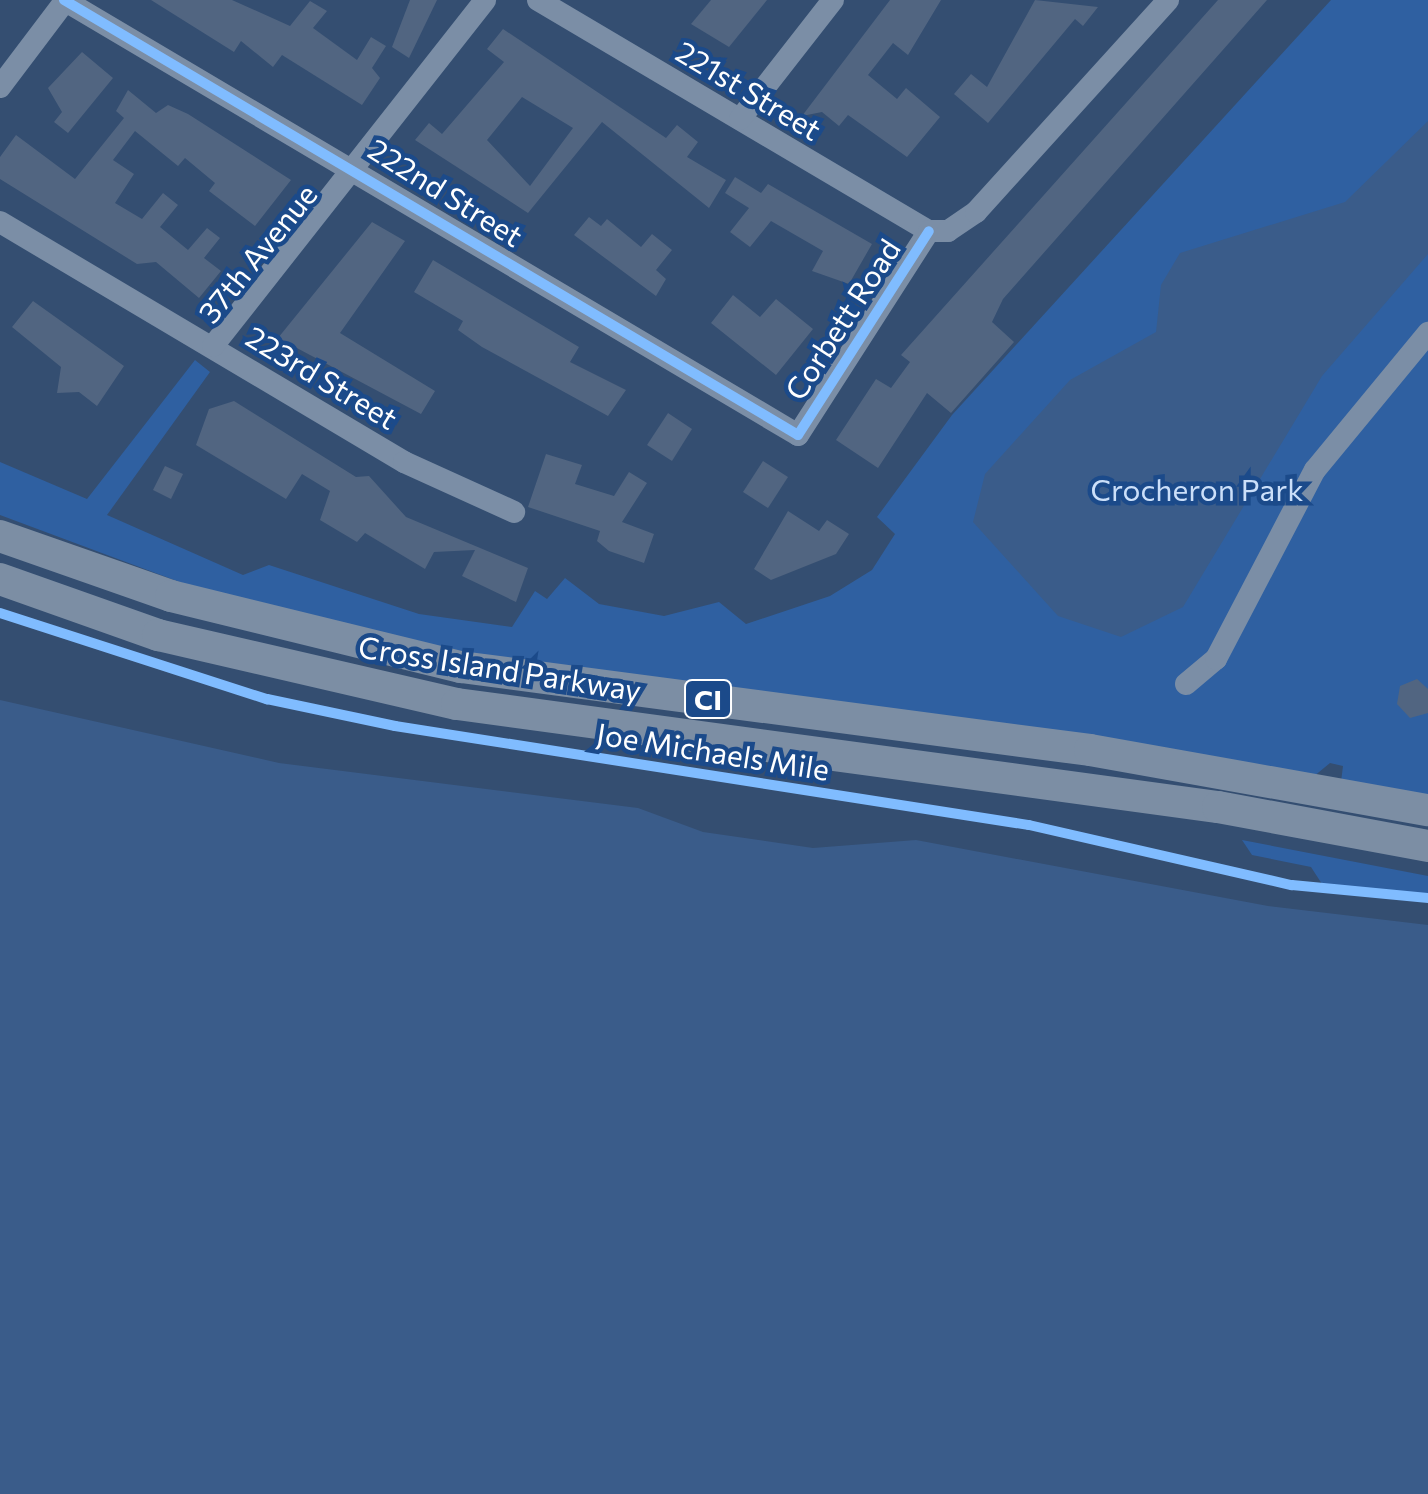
<!DOCTYPE html>
<html>
<head>
<meta charset="utf-8">
<style>
	body { margin:0 }
	#map { position:relative; width:1428px; height:1494px; overflow:hidden; background:#344e71; font-family:Commissioner,sans-serif }
	div>[style] { position:absolute }
	[style*='--x'] { left:calc(var(--x)*1px); top:calc(var(--y)*1px); width:calc(var(--w)*1px); rotate:calc(var(--a)*1deg) }
	.green>* { inset:0; background:#2f60a1 }
	.water>* { inset:0; background:#3a5c8a }
	.building>* { inset:0; background:#516581 }
	.minor>* { height:22px; margin:-11px; padding:0 11px; transform-origin:11px; border-radius:11px; background:#7b8ea6 }
	.highway>* { height:32px; margin:-16px; padding:0 16px; transform-origin:16px; border-radius:16px; background:#7c8ea4 }
	.cycleway>* { height:10px; margin:-5px; padding:0 5px; transform-origin:5px; border-radius:5px; background:#80bcff }
	span { translate:-50% -50%; white-space:nowrap; text-align:center; line-height:1.15; -webkit-text-stroke:9px #1b4a8a; paint-order:stroke }
	.shield-label span { padding:2px 8px; background:#1b4a8a; border:2px solid; border-radius:8px; -webkit-text-stroke-width:0 }
	.shield-label { font-size:28px; color:#fff; font-weight:700 }
	.street-label { font-size:30px; color:#fff }
	.park-label { font-size:30px; color:#cbdff9 }
</style>
</head>
<body>
<div id="map">
	<div class="green">
		<div style="clip-path:polygon(1331px 0,1428px 0,1428px 799px,1341px 782px,1343px 766px,1330px 763px,1313px 777px,470px 656px,217px 596px,0 515px,0 462px,87px 499px,195px 360px,210px 372px,107px 515px,243px 575px,269px 565px,419px 614px,512px 627px,535px 591px,547px 599px,565px 578px,599px 604px,664px 616px,719px 602px,746px 624px,830px 596px,872px 570px,895px 534px,877px 517px,952px 415px)"></div>
		<div style="clip-path:polygon(1242px 840px,1428px 876px,1428px 894px,1322px 884px,1311px 867px,1252px 855px)"></div>
	</div>
	<div class="water">
		<div style="clip-path:polygon(1428px 121px,1428px 254px,1322px 376px,1183px 607px,1121px 637px,1058px 616px,973px 522px,985px 474px,1070px 380px,1156px 332px,1161px 285px,1180px 253px,1345px 202px)"></div>
		<div style="clip-path:polygon(0 700px,279px 763px,638px 808px,703px 832px,813px 848px,916px 840px,1268px 906px,1428px 925px,1428px 1494px,0 1494px)"></div>
	</div>
	<div class="building">
		<div style="clip-path:polygon(151px 0,232px 0,290px 26px,310px 1px,327px 11px,313px 28px,357px 60px,371px 37px,386px 46px,372px 68px,380px 78px,362px 105px,282px 55px,273px 67px,241px 41px,234px 52px)"></div>
		<div style="clip-path:polygon(410px 0,437px 0,409px 58px,392px 47px)"></div>
		<div style="clip-path:polygon(711px 0,767px 0,729px 47px,691px 24px)"></div>
		<div style="clip-path:polygon(890px 0,941px 0,908px 55px,893px 43px,868px 75px,897px 99px,906px 88px,940px 117px,907px 157px,848px 115px,839px 126px,822px 112px,802px 116px)"></div>
		<div style="clip-path:polygon(1035px 0,1098px 7px,1083px 26px,1075px 19px,988px 123px,954px 94px,971px 74px,987px 87px)"></div>
		<div style="clip-path:polygon(1218px 0,1267px 0,1003px 299px,992px 322px,1014px 342px,951px 413px,927px 393px,878px 468px,836px 440px,876px 379px,891px 388px,910px 362px,901px 355px)"></div>
		<div style="clip-path:polygon(evenodd,503px 29px,666px 138px,677px 125px,698px 142px,687px 157px,726px 180px,709px 208px,602px 122px,528px 213px,415px 140px,429px 123px,442px 134px,504px 62px,487px 49px,503px 29px,522px 97px,573px 128px,530px 186px,487px 140px,522px 97px)"></div>
		<div style="clip-path:polygon(82px 52px,113px 78px,68px 133px,54px 122px,62px 112px,48px 88px)"></div>
		<div style="clip-path:polygon(128px 90px,156px 113px,168px 105px,188px 114px,291px 180px,255px 226px,209px 191px,215px 183px,185px 158px,178px 166px,135px 131px,113px 160px,134px 174px,115px 203px,142px 219px,163px 193px,178px 205px,160px 227px,188px 250px,207px 228px,220px 238px,204px 258px,221px 271px,199px 298px,156px 262px,137px 264px,0 179px,0 157px,16px 135px,75px 179px,124px 118px,116px 111px)"></div>
		<div style="clip-path:polygon(735px 177px,761px 193px,768px 184px,872px 244px,849px 284px,812px 271px,823px 251px,771px 221px,750px 247px,730px 232px,749px 208px,725px 193px)"></div>
		<div style="clip-path:polygon(589px 217px,601px 226px,607px 219px,641px 247px,652px 234px,672px 250px,656px 270px,666px 279px,656px 296px,574px 235px)"></div>
		<div style="clip-path:polygon(372px 222px,405px 241px,340px 333px,435px 391px,421px 414px,278px 338px)"></div>
		<div style="clip-path:polygon(433px 260px,579px 347px,570px 362px,626px 390px,608px 416px,482px 347px,458px 330px,463px 321px,414px 292px)"></div>
		<div style="clip-path:polygon(733px 295px,760px 317px,776px 299px,813px 329px,776px 375px,711px 323px)"></div>
		<div style="clip-path:polygon(33px 301px,124px 366px,97px 406px,79px 392px,57px 393px,61px 367px,12px 327px)"></div>
		<div style="clip-path:polygon(234px 401px,356px 477px,369px 476px,406px 517px,528px 568px,516px 602px,462px 576px,475px 550px,434px 552px,425px 569px,365px 533px,357px 542px,320px 520px,330px 491px,302px 474px,286px 499px,196px 445px,209px 409px)"></div>
		<div style="clip-path:polygon(668px 413px,692px 429px,672px 461px,647px 445px)"></div>
		<div style="clip-path:polygon(546px 454px,582px 465px,575px 484px,614px 496px,629px 472px,647px 483px,622px 522px,654px 534px,644px 563px,609px 551px,597px 541px,600px 531px,528px 507px)"></div>
		<div style="clip-path:polygon(763px 461px,788px 477px,768px 508px,743px 492px)"></div>
		<div style="clip-path:polygon(165px 466px,183px 474px,171px 499px,153px 490px)"></div>
		<div style="clip-path:polygon(788px 511px,819px 531px,827px 520px,849px 534px,836px 554px,771px 580px,754px 569px)"></div>
		<div style="clip-path:polygon(1417px 679px,1428px 689px,1428px 713px,1410px 718px,1397px 704px,1400px 686px)"></div>
	</div>
	<div class="minor">
		<div style="--x:64;--y:0;--w:853;--a:30.65"></div>
		<div style="--x:798;--y:435;--w:242;--a:-57.3"></div>
		<div style="--x:538;--y:0;--w:454;--a:30.6"></div>
		<div style="--x:0;--y:87;--w:108;--a:-52.9"></div>
		<div style="--x:740;--y:119;--w:151;--a:-52"></div>
		<div style="--x:0;--y:222;--w:470;--a:30.7"></div>
		<div style="--x:404;--y:462;--w:121;--a:24.4"></div>
		<div style="--x:929;--y:231;--w:19;--a:0"></div>
		<div style="--x:948;--y:231;--w:34;--a:-34"></div>
		<div style="--x:976;--y:212;--w:286;--a:-47.8"></div>
		<div style="--x:213;--y:346;--w:440;--a:-51.8"></div>
		<div style="--x:1186;--y:684;--w:39;--a:-40"></div>
		<div style="--x:1216;--y:659;--w:213;--a:-62.4"></div>
		<div style="--x:1315;--y:470;--w:178;--a:-50.5"></div>
	</div>
	<div class="highway">
		<div style="--x:0;--y:536;--w:181;--a:19.3"></div>
		<div style="--x:171;--y:596;--w:299;--a:13.8"></div>
		<div style="--x:461;--y:667;--w:634;--a:7.52"></div>
		<div style="--x:1090;--y:750;--w:343;--a:10.1"></div>
		<div style="--x:0;--y:579;--w:168;--a:19.5"></div>
		<div style="--x:158;--y:635;--w:307;--a:13"></div>
		<div style="--x:457;--y:704;--w:768;--a:7.71"></div>
		<div style="--x:1218;--y:807;--w:214;--a:10.5"></div>
	</div>
	<div class="cycleway">
		<div style="--x:64;--y:0;--w:853;--a:30.65"></div>
		<div style="--x:798;--y:435;--w:242;--a:-57.3"></div>
		<div style="--x:0;--y:613;--w:281;--a:17.9"></div>
		<div style="--x:267;--y:699;--w:131;--a:11.9"></div>
		<div style="--x:395;--y:726;--w:642;--a:8.88"></div>
		<div style="--x:1029;--y:825;--w:270;--a:12.9"></div>
		<div style="--x:1292;--y:885;--w:137;--a:5.5"></div>
	</div>
	<div class="shield-label">
		<span style="left:708px;top:699px">CI</span>
	</div>
	<div class="street-label">
		<span style="left:749px;top:90px;rotate:31deg">221st Street</span>
		<span style="left:446px;top:192px;rotate:32deg">222nd Street</span>
		<span style="left:257px;top:253px;rotate:-51deg">37th Avenue</span>
		<span style="left:842px;top:319px;rotate:-57deg">Corbett Road</span>
		<span style="left:322px;top:377px;rotate:31deg">223rd Street</span>
		<span style="left:500px;top:668px;rotate:9deg">Cross Island Parkway</span>
		<span style="left:713px;top:751px;rotate:9deg">Joe Michaels Mile</span>
	</div>
	<div class="park-label">
		<span style="left:1197px;top:489px">Crocheron Park</span>
	</div>
</div>
</body>
</html>
